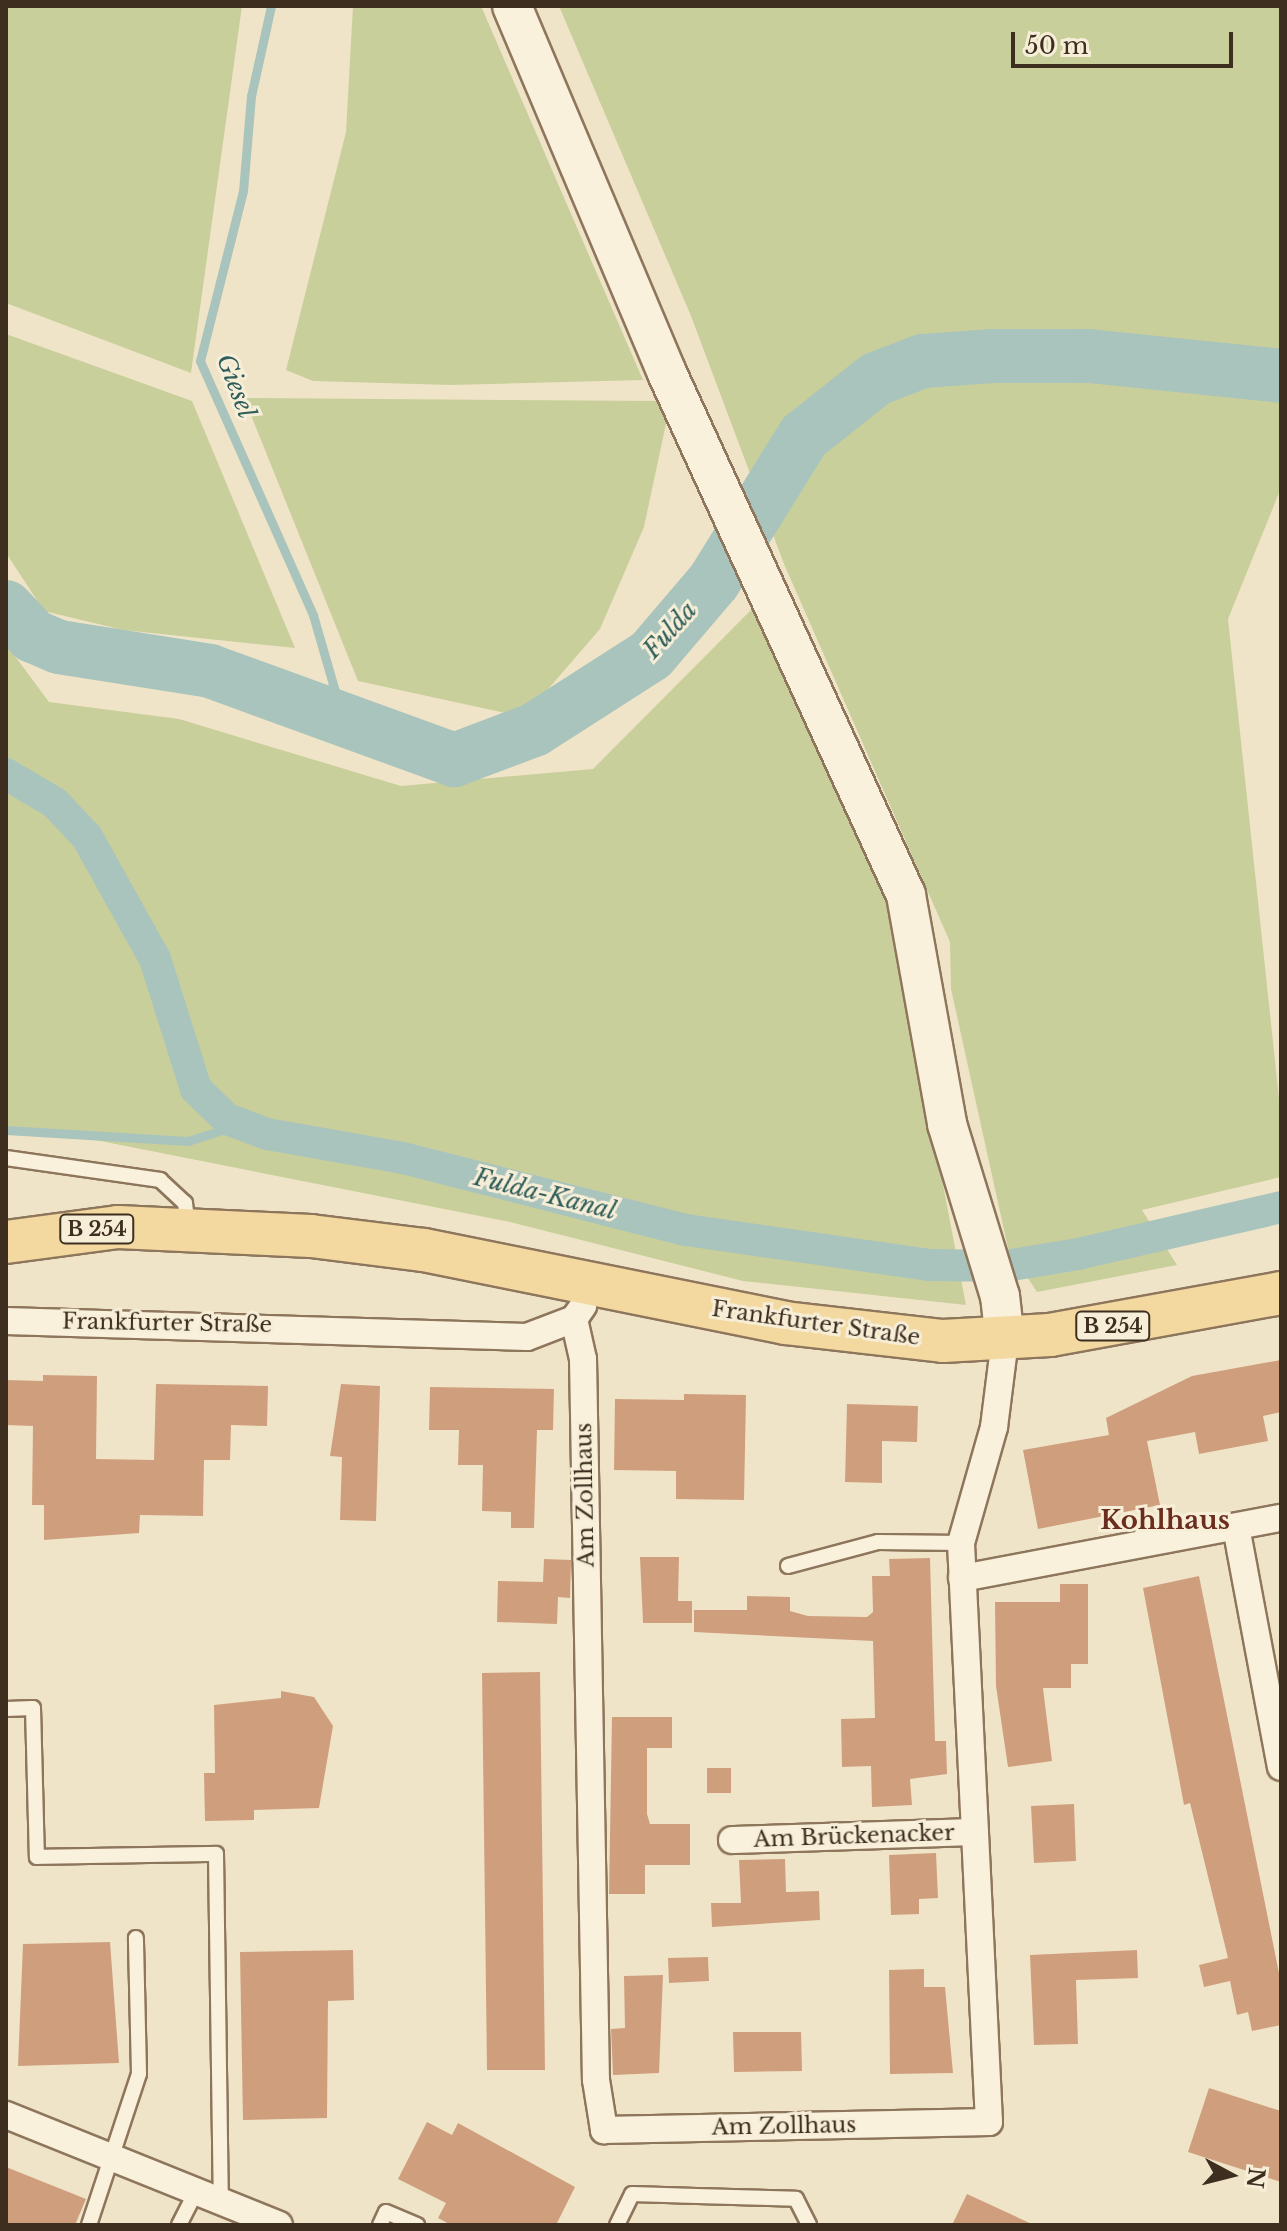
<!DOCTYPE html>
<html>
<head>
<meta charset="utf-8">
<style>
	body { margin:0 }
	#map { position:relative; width:1287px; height:2231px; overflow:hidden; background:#f0e4c8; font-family:"Libre Baskerville",serif }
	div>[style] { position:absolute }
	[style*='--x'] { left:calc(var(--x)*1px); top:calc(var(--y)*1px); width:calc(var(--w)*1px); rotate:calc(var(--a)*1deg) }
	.green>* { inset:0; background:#c9cf9b }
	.stream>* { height:9px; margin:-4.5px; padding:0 4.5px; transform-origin:4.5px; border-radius:4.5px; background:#a9c4bc }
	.canal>* { height:32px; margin:-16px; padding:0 16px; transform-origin:16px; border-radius:16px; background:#a9c4bc }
	.river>* { height:54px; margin:-27px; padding:0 27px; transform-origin:27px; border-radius:27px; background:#a9c4bc }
	.building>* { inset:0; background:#cf9f7d }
	.roads { filter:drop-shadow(2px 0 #8d765c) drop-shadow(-2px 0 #8d765c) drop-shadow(0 2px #8d765c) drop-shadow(0 -2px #8d765c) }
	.lane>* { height:14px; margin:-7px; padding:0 7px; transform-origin:7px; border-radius:7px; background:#faf1dc }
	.street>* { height:26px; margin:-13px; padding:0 13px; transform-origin:13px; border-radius:13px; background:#faf1dc }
	.secondary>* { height:38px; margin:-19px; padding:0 19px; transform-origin:19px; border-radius:19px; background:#faf1dc }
	.primary>* { height:42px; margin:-21px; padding:0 21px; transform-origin:21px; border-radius:21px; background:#f3d9a0 }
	span { translate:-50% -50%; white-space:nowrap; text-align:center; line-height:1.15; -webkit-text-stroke:6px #f7eed8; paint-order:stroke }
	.shield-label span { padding:2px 6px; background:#f7eed8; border:2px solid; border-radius:6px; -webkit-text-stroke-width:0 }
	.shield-label { font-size:20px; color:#3d2e20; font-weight:700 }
	.street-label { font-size:22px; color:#3d2e20 }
	.water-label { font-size:24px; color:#2f5d5a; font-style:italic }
	.quarter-label { font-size:26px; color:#6b2e1e; font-weight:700 }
	.frame { position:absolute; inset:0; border:8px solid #3d2e20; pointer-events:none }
	.north { position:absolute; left:1191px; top:2135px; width:80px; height:80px; -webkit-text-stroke:6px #f7eed8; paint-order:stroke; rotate:97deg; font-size:22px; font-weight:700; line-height:32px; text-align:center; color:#3d2e20 }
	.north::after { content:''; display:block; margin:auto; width:28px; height:36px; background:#3d2e20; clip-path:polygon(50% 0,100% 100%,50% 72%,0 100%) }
	.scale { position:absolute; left:1011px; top:32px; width:222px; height:36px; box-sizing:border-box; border:4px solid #3d2e20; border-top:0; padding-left:10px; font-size:24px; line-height:28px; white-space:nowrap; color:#3d2e20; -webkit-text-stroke:6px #f7eed8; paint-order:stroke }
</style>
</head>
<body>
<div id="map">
	<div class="green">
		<div style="clip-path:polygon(6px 6px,242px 6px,191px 373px,6px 303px)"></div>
		<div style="clip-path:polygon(353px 6px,481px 6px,643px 380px,451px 385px,313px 381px,286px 370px,346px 132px)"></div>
		<div style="clip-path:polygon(559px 6px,1281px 6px,1281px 488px,1228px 619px,1281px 1117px,1281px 1177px,1142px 1210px,1177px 1265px,1037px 1292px,1008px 1248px,951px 989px,950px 942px,784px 564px,691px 316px)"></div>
		<div style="clip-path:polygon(6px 334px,192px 401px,295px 648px,123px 630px,44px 611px,6px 553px)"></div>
		<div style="clip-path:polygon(244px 398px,665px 401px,667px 419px,644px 527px,600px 629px,524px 717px,358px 681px)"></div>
		<div style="clip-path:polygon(755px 606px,888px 897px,966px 1305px,743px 1281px,510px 1222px,75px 1136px,6px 1131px,6px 644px,49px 702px,179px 719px,401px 786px,593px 769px)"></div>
	</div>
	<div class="stream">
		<div style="--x:271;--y:6;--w:92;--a:102.5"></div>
		<div style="--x:251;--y:96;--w:95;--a:94.8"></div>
		<div style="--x:243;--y:191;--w:175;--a:104.2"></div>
		<div style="--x:200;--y:361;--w:278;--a:66"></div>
		<div style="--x:313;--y:615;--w:108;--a:73.9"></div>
		<div style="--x:6;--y:1130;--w:182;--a:3.5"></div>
		<div style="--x:188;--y:1141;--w:55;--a:-18.1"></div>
	</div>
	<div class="canal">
		<div style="--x:6;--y:774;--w:57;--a:30.6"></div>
		<div style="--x:55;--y:803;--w:47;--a:46.7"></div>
		<div style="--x:87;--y:837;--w:140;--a:60.9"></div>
		<div style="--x:155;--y:959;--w:136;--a:72.5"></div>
		<div style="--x:196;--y:1089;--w:43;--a:44.1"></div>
		<div style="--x:227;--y:1119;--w:43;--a:20.6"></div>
		<div style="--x:267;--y:1134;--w:138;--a:10"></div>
		<div style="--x:403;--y:1158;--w:292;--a:14.3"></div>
		<div style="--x:686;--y:1230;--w:245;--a:8.2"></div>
		<div style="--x:928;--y:1265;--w:77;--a:0.7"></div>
		<div style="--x:1005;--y:1266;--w:74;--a:-9.3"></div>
		<div style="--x:1078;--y:1254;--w:208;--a:-13"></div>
	</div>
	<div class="river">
		<div style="--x:6;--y:607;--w:40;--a:47"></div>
		<div style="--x:33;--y:636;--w:28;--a:23"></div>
		<div style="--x:59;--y:647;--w:153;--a:9"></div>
		<div style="--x:210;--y:671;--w:260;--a:20"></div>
		<div style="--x:454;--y:760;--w:85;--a:-20.6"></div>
		<div style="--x:534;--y:730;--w:139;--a:-32.7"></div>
		<div style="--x:651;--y:655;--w:97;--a:-49.6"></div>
		<div style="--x:714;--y:581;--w:171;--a:-58.2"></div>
		<div style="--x:804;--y:436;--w:92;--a:-38.4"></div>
		<div style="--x:876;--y:379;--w:50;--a:-21"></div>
		<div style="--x:923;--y:361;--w:70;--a:-4.1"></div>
		<div style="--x:993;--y:356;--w:96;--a:0"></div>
		<div style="--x:1089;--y:356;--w:193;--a:5.9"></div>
	</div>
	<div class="building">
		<div style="clip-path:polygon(1281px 1360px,1281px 1412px,1263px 1416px,1268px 1441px,1199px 1454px,1195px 1432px,1147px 1441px,1160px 1505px,1038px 1529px,1023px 1450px,1109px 1435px,1106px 1418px,1192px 1376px)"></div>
		<div style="clip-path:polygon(43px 1375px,97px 1376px,96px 1459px,154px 1460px,156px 1384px,268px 1386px,267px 1426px,231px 1425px,230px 1460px,204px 1460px,203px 1516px,140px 1515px,139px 1533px,44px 1540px,44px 1505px,32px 1505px,33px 1426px,6px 1425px,6px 1380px,43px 1381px)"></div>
		<div style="clip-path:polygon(341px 1384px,380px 1386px,376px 1521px,340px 1520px,342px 1457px,330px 1456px)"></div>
		<div style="clip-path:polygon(430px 1387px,554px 1389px,553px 1430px,537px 1430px,534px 1528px,511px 1528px,511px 1512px,482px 1511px,483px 1465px,458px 1465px,459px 1430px,429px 1430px)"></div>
		<div style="clip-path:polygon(684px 1394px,746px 1395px,744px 1500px,676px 1499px,676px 1471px,614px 1470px,615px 1399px,684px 1400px)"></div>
		<div style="clip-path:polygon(847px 1404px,918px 1406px,917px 1442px,882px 1441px,882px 1483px,845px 1482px)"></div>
		<div style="clip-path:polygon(640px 1557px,679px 1557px,678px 1601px,692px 1601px,692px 1623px,643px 1623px)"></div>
		<div style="clip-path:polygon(930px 1558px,935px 1741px,946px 1741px,947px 1774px,910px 1779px,912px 1805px,872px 1807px,871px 1766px,842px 1767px,841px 1719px,875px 1718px,873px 1641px,694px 1632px,694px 1610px,747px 1610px,747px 1596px,790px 1597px,790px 1611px,808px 1616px,867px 1617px,873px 1612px,872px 1576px,890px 1576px,889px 1559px)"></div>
		<div style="clip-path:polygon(544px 1559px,571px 1560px,570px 1598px,558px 1597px,557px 1624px,497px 1622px,498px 1581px,543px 1582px)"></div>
		<div style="clip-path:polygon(1199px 1576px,1281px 1983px,1281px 2025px,1252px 2031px,1248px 2012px,1237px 2015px,1230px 1981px,1204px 1987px,1199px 1965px,1228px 1958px,1190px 1803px,1184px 1805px,1143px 1588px)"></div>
		<div style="clip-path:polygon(1060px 1584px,1088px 1584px,1088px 1664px,1071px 1664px,1071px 1688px,1043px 1688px,1052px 1761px,1008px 1767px,996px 1686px,995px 1602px,1060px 1602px)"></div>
		<div style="clip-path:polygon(540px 1672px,545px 2070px,487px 2070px,482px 1673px)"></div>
		<div style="clip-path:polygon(281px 1691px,314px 1697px,333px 1726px,319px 1808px,254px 1810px,254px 1820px,205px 1821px,204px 1773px,215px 1773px,214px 1705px,281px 1698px)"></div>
		<div style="clip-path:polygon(612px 1717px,672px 1717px,672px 1748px,647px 1748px,647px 1814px,650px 1824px,690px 1824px,690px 1865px,645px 1865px,645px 1894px,609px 1894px)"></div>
		<div style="clip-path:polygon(707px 1768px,731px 1768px,731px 1793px,707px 1793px)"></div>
		<div style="clip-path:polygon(1074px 1804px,1076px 1861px,1034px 1863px,1031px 1806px)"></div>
		<div style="clip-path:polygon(936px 1853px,938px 1898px,919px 1899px,919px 1914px,891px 1915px,889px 1855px)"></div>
		<div style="clip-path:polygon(785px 1859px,786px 1892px,819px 1891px,820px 1920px,712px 1927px,711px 1903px,741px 1903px,739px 1860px)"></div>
		<div style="clip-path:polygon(110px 1942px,119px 2063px,18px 2066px,23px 1944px)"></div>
		<div style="clip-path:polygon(353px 1950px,354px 2000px,328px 2001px,327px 2118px,243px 2120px,240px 1952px)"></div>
		<div style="clip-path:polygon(1137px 1950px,1138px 1978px,1076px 1980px,1078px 2044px,1034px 2045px,1030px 1955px)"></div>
		<div style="clip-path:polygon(708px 1957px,709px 1981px,669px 1983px,668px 1958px)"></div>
		<div style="clip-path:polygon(924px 1969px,924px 1987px,945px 1987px,953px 2073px,890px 2074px,889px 1970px)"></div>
		<div style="clip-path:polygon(663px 1975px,659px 2073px,613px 2075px,611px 2029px,625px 2028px,624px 1976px)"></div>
		<div style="clip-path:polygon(733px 2032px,801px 2032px,802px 2071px,734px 2072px)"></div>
		<div style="clip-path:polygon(1209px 2088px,1281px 2111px,1281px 2182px,1188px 2152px)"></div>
		<div style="clip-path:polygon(427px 2122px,452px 2135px,458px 2123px,575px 2187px,556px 2225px,451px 2225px,438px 2218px,446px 2203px,398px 2179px)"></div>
		<div style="clip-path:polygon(6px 2167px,86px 2199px,75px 2225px,6px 2225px)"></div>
		<div style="clip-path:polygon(967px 2194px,1034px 2225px,952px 2225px)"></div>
	</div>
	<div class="roads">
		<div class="lane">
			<div style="--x:6;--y:1158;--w:156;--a:8.1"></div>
			<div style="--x:160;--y:1180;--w:34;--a:43"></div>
			<div style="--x:185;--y:1203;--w:23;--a:83"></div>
			<div style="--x:788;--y:1566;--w:93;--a:-14.9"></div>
			<div style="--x:878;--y:1542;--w:83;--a:0.7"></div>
			<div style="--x:6;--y:1709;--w:27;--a:-2"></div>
			<div style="--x:33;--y:1708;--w:149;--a:88.5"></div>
			<div style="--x:37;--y:1857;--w:179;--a:-1"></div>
			<div style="--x:216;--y:1854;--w:348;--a:89.2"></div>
			<div style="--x:89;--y:2225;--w:159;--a:-71.7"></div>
			<div style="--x:139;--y:2074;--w:136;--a:-91.3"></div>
			<div style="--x:179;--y:2225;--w:37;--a:-63"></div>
			<div style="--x:380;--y:2225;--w:14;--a:-65"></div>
			<div style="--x:386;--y:2212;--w:34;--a:23"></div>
			<div style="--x:617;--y:2225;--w:34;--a:-64"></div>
			<div style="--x:632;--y:2194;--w:164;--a:1.7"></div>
			<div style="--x:796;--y:2199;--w:29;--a:63"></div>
		</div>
		<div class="street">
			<div style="--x:574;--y:1319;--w:41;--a:77.3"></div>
			<div style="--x:583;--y:1359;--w:721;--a:88.97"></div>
			<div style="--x:596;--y:2080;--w:51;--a:80.9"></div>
			<div style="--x:604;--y:2130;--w:385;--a:-1.2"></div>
			<div style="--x:989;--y:2122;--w:580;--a:-92.77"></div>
			<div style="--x:961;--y:1543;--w:121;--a:-74.1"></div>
			<div style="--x:994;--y:1427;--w:88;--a:-82.8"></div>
			<div style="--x:6;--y:1321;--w:521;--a:1.76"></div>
			<div style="--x:527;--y:1337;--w:50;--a:-21"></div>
			<div style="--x:574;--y:1319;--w:16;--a:-55"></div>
			<div style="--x:1236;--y:1527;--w:244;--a:79.4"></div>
			<div style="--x:962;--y:1578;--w:325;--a:-10.7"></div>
			<div style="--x:732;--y:1840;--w:243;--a:-1.9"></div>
			<div style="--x:6;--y:2115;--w:294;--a:21.9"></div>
		</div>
		<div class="secondary">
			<div style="--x:512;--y:6;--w:398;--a:67.1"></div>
			<div style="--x:667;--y:373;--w:574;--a:65.4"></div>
			<div style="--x:906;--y:895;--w:233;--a:79.8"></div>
			<div style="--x:947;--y:1124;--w:180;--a:72.9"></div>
			<div style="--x:1000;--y:1296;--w:44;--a:83.5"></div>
		</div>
		<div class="primary">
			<div style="--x:6;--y:1242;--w:113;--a:-7.6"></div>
			<div style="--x:118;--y:1227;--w:193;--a:2.7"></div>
			<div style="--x:311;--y:1236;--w:114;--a:7.1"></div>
			<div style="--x:424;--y:1250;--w:368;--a:11.4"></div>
			<div style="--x:785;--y:1323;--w:159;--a:6.5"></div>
			<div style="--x:943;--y:1341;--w:107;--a:-3.2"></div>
			<div style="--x:1050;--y:1335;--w:235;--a:-10.3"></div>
		</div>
	</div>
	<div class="shield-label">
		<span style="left:97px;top:1229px">B 254</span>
		<span style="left:1113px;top:1326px">B 254</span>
	</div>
	<div class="street-label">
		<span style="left:167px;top:1323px;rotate:1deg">Frankfurter Straße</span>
		<span style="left:816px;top:1323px;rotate:8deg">Frankfurter Straße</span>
		<span style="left:585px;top:1495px;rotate:-91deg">Am Zollhaus</span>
		<span style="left:854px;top:1836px;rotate:-2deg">Am Brückenacker</span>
		<span style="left:784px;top:2126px;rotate:-1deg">Am Zollhaus</span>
	</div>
	<div class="water-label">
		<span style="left:236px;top:386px;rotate:69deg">Giesel</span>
		<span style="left:670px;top:630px;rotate:-48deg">Fulda</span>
		<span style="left:545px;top:1194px;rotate:14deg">Fulda-Kanal</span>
	</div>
	<div class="quarter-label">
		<span style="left:1165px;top:1521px">Kohlhaus</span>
	</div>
	<div class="frame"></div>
	<div class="north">N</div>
	<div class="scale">50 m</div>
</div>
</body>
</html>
